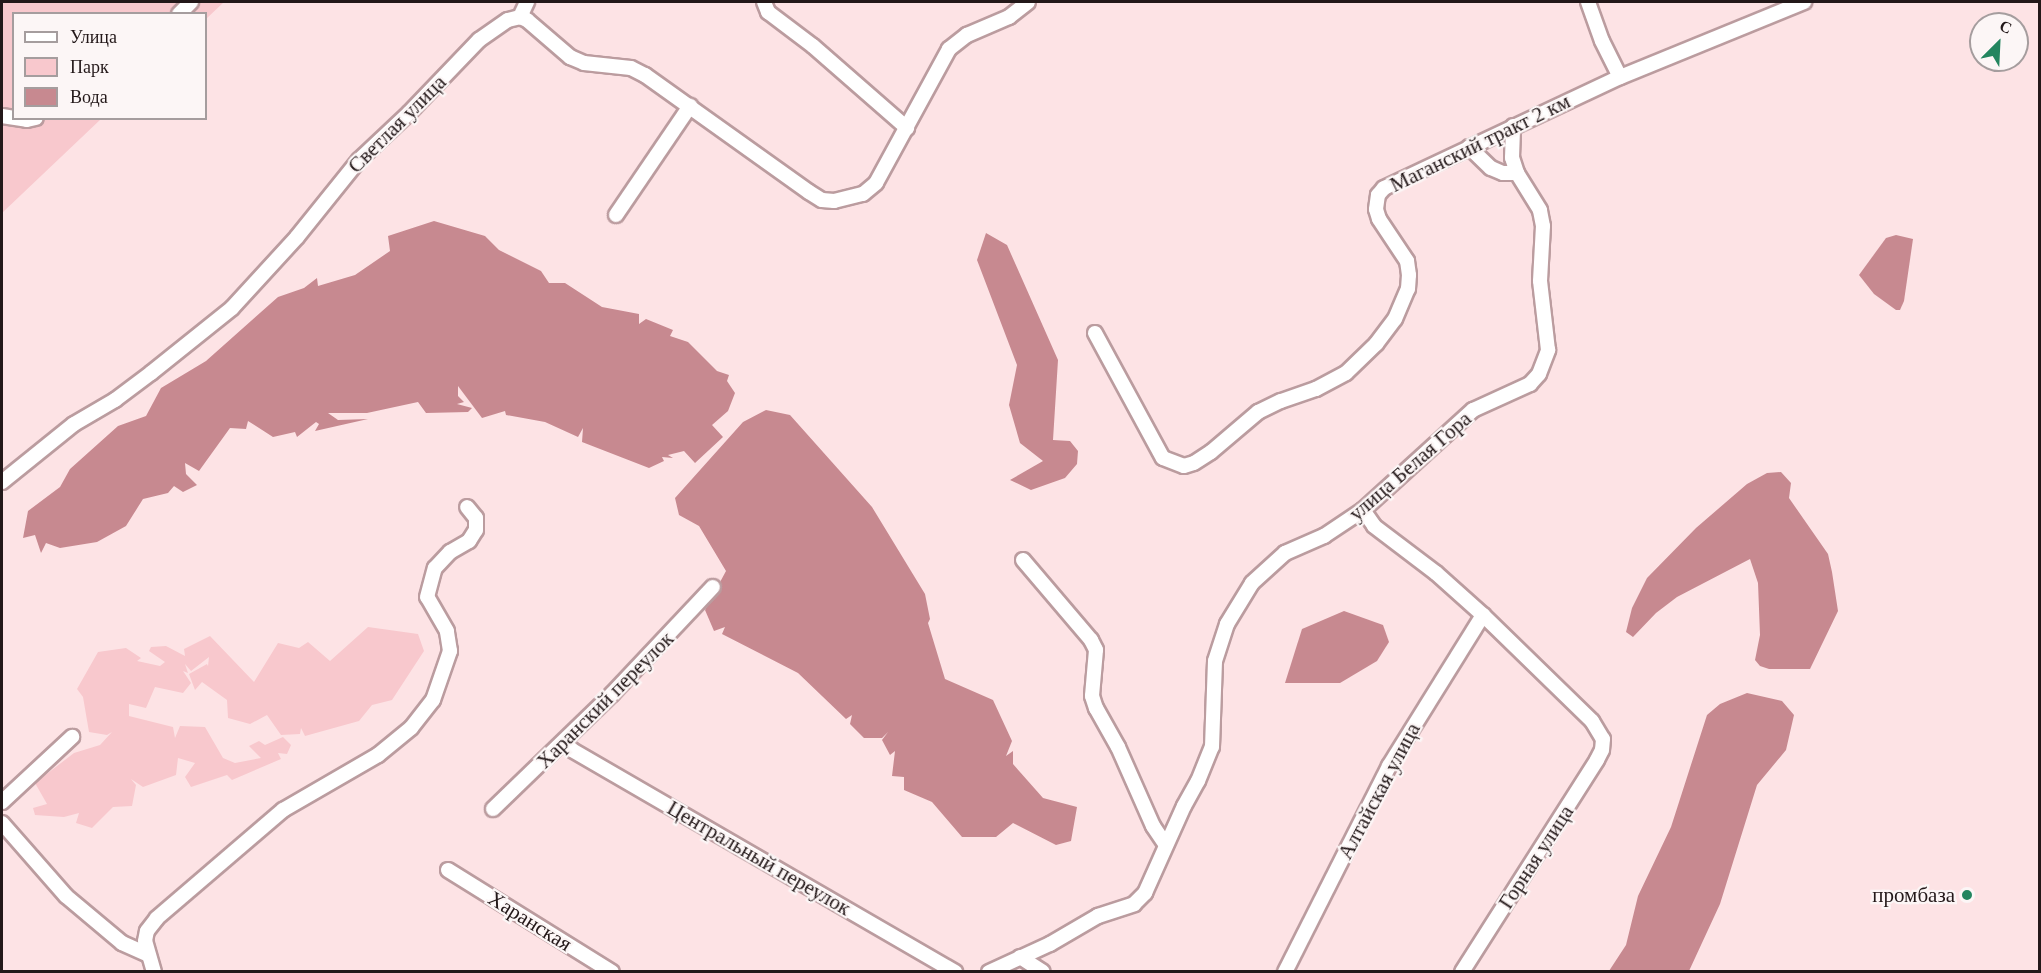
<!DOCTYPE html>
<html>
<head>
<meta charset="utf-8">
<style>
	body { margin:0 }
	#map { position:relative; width:2041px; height:973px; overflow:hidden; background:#fde3e5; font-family:"Times New Roman",serif }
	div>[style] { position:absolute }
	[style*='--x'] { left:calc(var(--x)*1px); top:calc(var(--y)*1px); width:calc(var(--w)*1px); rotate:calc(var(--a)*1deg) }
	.green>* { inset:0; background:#f8c8cd }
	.water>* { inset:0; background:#c78990 }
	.roads { filter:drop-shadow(2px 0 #bb9c9f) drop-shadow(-2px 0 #bb9c9f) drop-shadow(0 2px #bb9c9f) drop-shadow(0 -2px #bb9c9f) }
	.street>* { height:14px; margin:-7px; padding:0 7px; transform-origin:7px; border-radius:7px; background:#fff }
	.dots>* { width:16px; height:16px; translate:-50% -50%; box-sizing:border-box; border:3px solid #fcf6f6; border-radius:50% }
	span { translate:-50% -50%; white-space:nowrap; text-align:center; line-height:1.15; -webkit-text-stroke:4.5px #fcf6f6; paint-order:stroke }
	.street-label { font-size:21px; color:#231819 }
	.poi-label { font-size:21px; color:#231819 }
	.right { translate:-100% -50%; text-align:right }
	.frame { position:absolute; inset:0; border:3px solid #231819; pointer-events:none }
	.legend { position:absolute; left:12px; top:12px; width:195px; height:108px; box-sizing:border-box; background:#fcf6f6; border:2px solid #a59d9e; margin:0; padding:8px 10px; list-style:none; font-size:18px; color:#231819 }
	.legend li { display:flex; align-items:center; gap:12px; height:30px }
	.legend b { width:30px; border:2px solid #a59d9e }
	.north { position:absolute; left:1969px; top:12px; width:60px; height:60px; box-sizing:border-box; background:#fcf6f6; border:2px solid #a59d9e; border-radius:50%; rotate:24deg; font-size:16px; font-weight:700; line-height:24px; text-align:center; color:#231819 }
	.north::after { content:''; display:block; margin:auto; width:21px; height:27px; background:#23855f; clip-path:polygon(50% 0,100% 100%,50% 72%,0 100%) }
</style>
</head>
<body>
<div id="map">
	<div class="green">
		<div style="clip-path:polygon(2px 2px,224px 2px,206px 19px,206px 14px,14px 14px,14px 118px,101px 119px,2px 213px)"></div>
		<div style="clip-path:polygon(368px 627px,418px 634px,424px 651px,392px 700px,372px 705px,359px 721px,305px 736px,301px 728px,300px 734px,281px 735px,267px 715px,250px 724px,228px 718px,227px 700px,202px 682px,195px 690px,189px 674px,207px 664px,208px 666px,209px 657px,191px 671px,185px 664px,188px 673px,183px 671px,191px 683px,183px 693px,155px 687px,146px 708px,129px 704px,129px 716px,173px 727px,175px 738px,180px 726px,205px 727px,223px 758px,235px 763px,261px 758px,249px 746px,259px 741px,265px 745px,283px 737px,291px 745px,287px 754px,278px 753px,281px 759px,232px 780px,227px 775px,191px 787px,185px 777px,195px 763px,178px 758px,176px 775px,143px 787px,131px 779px,136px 785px,132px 806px,113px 807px,92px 828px,76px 823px,79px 813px,64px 817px,35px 815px,33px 808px,47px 804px,35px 783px,74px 753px,100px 745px,112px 732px,107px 735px,89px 732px,83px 697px,77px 689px,98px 652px,126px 648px,141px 658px,137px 661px,160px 666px,165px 662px,149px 651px,151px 647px,166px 646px,185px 656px,184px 649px,210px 636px,254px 682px,278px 643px,299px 648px,308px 642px,330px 661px)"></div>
	</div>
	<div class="water">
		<div style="clip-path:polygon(434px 221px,485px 236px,499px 250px,541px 271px,549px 283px,565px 283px,602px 307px,639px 314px,639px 324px,646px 319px,673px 330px,670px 336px,688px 342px,717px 371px,729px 375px,727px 381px,735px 393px,728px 411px,712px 425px,723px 437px,695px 463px,684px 451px,668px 455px,673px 458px,662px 457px,664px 461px,649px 468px,582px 442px,583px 428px,578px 437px,545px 422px,506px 415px,505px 411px,482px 418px,458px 386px,458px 396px,464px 402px,457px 404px,472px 408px,468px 412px,426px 413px,418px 402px,367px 413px,328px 413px,338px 420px,368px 419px,315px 431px,319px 424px,316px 422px,297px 437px,295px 432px,273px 437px,248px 421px,246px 429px,230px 428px,199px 471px,185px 463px,186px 474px,197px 485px,183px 492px,174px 486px,168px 493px,143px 499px,126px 526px,97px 542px,60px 548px,46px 543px,41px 553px,35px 535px,23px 538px,28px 511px,60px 487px,70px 469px,118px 426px,146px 416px,161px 388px,206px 361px,278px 297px,304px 288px,317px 278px,318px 286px,355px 275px,390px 251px,388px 236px)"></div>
		<div style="clip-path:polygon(986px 233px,1007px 245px,1058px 360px,1053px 440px,1070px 441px,1078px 451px,1077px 464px,1065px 478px,1031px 490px,1010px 480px,1043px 461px,1020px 443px,1009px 405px,1017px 365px,977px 260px)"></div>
		<div style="clip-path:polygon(1896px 235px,1913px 239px,1904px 301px,1900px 310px,1896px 310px,1874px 294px,1859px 275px,1886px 238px)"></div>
		<div style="clip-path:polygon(766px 410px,790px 415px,872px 507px,925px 594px,930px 619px,928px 623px,945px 679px,993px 700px,1012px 741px,1006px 756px,1013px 751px,1013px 764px,1043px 798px,1077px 807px,1071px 841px,1056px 845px,1013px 823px,996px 837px,962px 837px,932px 802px,904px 790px,904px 777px,892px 776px,895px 751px,890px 755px,882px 740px,888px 732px,882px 738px,864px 738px,850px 724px,852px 715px,846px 719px,798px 673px,722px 634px,725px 627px,714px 631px,705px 610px,726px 571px,699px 526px,679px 515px,675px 498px,743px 422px)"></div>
		<div style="clip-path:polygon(1781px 472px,1791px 483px,1789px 498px,1828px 554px,1832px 572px,1838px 611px,1810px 669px,1769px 669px,1760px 666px,1755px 660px,1760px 635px,1758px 583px,1750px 559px,1677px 597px,1656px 613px,1633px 637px,1626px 632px,1632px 608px,1647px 578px,1696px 528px,1747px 484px,1767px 473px)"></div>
		<div style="clip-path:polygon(1344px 611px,1383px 625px,1389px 642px,1377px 661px,1340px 683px,1285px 683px,1302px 629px)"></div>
		<div style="clip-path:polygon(1747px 693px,1782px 701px,1794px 715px,1786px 750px,1757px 785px,1720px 904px,1689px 971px,1609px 971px,1626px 945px,1638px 896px,1671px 827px,1707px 715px,1720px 704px)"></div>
	</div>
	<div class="roads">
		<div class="street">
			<div style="--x:764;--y:2;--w:11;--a:68"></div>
			<div style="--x:768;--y:12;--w:56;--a:37.1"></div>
			<div style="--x:813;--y:46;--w:125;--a:41.1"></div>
			<div style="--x:1588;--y:2;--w:41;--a:70.3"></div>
			<div style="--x:1602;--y:41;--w:40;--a:63.4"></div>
			<div style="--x:179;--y:14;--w:17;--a:-45"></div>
			<div style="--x:520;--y:17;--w:17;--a:-65"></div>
			<div style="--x:2;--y:116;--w:25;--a:9"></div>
			<div style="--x:27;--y:120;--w:9;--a:-13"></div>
			<div style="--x:1469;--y:147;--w:30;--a:44"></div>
			<div style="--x:1491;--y:168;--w:13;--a:23"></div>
			<div style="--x:1503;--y:173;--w:14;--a:0"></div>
			<div style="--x:616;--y:215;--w:132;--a:-55.8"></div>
			<div style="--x:1095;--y:333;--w:142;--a:61.5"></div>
			<div style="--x:1163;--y:458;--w:22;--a:21"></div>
			<div style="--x:1184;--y:466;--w:10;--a:-17"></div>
			<div style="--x:1194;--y:463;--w:20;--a:-33"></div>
			<div style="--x:1211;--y:452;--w:62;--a:-40.4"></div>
			<div style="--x:1258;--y:412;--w:25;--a:-26"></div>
			<div style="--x:1281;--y:401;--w:37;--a:-19"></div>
			<div style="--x:1316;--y:389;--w:34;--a:-28"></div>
			<div style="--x:1346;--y:373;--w:42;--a:-44"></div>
			<div style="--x:1376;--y:344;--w:31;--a:-53"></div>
			<div style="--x:1395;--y:319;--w:33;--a:-67"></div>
			<div style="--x:1408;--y:289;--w:14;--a:-86"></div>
			<div style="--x:1409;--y:275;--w:14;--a:-98"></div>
			<div style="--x:1407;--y:261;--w:50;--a:-123.7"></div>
			<div style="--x:1379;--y:219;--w:10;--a:-107"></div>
			<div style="--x:1376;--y:209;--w:14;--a:-82"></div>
			<div style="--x:1378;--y:195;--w:9;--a:-49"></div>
			<div style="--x:1384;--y:188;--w:261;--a:-25.2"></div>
			<div style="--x:1620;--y:77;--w:199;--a:-22.2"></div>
			<div style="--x:2;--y:482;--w:92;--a:-38.9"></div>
			<div style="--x:74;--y:424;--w:48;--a:-30.3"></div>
			<div style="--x:115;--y:400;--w:45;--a:-36.9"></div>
			<div style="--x:151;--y:373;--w:104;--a:-38.7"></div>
			<div style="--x:232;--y:308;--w:96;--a:-47.5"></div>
			<div style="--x:297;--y:237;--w:99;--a:-51.2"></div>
			<div style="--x:359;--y:160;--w:69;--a:-43.2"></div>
			<div style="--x:409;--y:113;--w:101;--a:-46.2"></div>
			<div style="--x:479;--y:40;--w:35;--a:-35"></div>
			<div style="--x:508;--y:20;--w:12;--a:-14"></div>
			<div style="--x:520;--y:17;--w:8;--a:23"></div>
			<div style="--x:527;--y:20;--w:57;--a:40.7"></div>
			<div style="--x:570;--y:57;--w:15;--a:23"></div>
			<div style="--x:584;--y:63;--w:47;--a:6.1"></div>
			<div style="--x:631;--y:68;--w:16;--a:27"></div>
			<div style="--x:645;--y:75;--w:201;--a:35.5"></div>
			<div style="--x:809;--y:192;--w:15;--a:32"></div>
			<div style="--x:822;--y:200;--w:12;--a:5"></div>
			<div style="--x:834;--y:201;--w:30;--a:-14"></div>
			<div style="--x:863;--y:194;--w:17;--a:-40"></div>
			<div style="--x:876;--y:183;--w:153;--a:-61.4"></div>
			<div style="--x:949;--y:49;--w:23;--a:-38"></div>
			<div style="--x:967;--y:35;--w:46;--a:-23.2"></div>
			<div style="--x:1009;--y:17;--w:24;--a:-38"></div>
			<div style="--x:1363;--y:510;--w:19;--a:55"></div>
			<div style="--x:1374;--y:526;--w:78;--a:37.2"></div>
			<div style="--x:1436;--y:573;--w:63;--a:41.8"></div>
			<div style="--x:1483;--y:615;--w:152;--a:44.2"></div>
			<div style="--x:1592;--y:721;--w:21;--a:59"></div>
			<div style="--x:1603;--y:739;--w:11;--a:95"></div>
			<div style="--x:1602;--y:750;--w:11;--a:117"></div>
			<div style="--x:1597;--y:760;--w:251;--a:122.5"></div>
			<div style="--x:1023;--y:560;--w:105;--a:49.6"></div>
			<div style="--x:1091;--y:640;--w:11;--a:63"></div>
			<div style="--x:1096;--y:650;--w:46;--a:95"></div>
			<div style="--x:1092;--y:696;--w:13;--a:72"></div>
			<div style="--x:1096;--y:708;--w:45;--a:60.6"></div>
			<div style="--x:1118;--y:747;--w:86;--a:66.1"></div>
			<div style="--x:1153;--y:826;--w:23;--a:56"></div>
			<div style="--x:564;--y:742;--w:11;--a:45"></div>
			<div style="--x:572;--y:750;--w:443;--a:30.1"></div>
			<div style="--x:2;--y:802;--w:96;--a:-42.9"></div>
			<div style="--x:493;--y:809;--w:165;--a:-44"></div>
			<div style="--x:612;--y:694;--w:147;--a:-46.7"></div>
			<div style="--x:2;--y:823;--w:97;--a:48.8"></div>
			<div style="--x:66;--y:896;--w:73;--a:40"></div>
			<div style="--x:122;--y:943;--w:27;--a:24"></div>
			<div style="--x:448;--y:870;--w:193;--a:31.9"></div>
			<div style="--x:1020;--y:957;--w:27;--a:33"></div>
			<div style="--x:154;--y:972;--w:32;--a:-106"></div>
			<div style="--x:145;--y:941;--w:10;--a:-79"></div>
			<div style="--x:147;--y:931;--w:16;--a:-52"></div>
			<div style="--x:157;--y:918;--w:166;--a:-40.6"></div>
			<div style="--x:283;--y:810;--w:110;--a:-30.1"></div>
			<div style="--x:378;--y:755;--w:43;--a:-39.3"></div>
			<div style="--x:411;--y:728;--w:36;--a:-52"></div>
			<div style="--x:433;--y:700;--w:52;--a:-70.9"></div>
			<div style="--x:450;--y:651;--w:20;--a:-99"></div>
			<div style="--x:447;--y:631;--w:39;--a:-120"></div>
			<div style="--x:427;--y:597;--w:30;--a:-75"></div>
			<div style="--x:435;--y:568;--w:22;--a:-47"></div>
			<div style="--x:450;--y:552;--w:22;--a:-30"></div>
			<div style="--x:469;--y:541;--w:13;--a:-58"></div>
			<div style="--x:476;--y:530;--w:12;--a:-90"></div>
			<div style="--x:476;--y:518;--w:14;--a:-129"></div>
			<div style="--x:989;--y:972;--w:67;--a:-24.7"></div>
			<div style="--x:1050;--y:944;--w:56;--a:-30.3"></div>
			<div style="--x:1098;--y:916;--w:38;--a:-18"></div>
			<div style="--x:1134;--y:904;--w:16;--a:-45"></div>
			<div style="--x:1145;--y:893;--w:95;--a:-65.9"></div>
			<div style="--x:1184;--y:806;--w:29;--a:-61"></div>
			<div style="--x:1198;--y:781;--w:37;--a:-68"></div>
			<div style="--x:1212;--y:747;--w:86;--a:-88"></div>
			<div style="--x:1215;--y:661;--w:39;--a:-72"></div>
			<div style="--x:1227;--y:624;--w:48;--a:-58.6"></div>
			<div style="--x:1252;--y:583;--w:45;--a:-42.3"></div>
			<div style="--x:1285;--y:553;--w:43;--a:-23.6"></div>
			<div style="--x:1324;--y:536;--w:47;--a:-33.7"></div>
			<div style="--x:1363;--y:510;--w:149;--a:-42.3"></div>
			<div style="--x:1473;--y:410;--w:63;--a:-24.5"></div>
			<div style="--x:1530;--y:384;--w:13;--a:-48"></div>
			<div style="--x:1539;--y:374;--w:26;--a:-69"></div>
			<div style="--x:1548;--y:350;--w:69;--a:-96.6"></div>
			<div style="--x:1540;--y:281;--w:55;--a:-86.9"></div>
			<div style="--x:1543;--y:226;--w:16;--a:-101"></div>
			<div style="--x:1540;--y:210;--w:44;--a:-121.9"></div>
			<div style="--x:1517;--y:173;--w:16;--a:-108"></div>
			<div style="--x:1512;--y:158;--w:32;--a:-88"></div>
			<div style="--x:1285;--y:972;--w:231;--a:-63.2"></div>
			<div style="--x:1389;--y:766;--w:178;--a:-58.1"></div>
		</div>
	</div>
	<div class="dots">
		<div style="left:1967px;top:895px;background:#23855f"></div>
	</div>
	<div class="street-label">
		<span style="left:397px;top:124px;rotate:-45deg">Светлая улица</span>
		<span style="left:1480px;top:143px;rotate:-26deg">Маганский тракт 2 км</span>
		<span style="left:1410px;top:466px;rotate:-41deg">улица Белая Гора</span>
		<span style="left:605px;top:700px;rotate:-45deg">Харанский переулок</span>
		<span style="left:1379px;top:791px;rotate:-62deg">Алтайская улица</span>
		<span style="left:1536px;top:857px;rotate:-57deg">Горная улица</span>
		<span style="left:759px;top:858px;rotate:30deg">Центральный переулок</span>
		<span style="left:530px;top:921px;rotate:32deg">Харанская</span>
	</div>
	<div class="poi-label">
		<span class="right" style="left:1955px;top:895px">промбаза</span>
	</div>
	<div class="frame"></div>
	<ul class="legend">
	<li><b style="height:8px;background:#fff"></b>Улица</li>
	<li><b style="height:16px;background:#f8c8cd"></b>Парк</li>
	<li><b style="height:16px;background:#c78990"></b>Вода</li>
	</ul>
	<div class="north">С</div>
</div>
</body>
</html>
